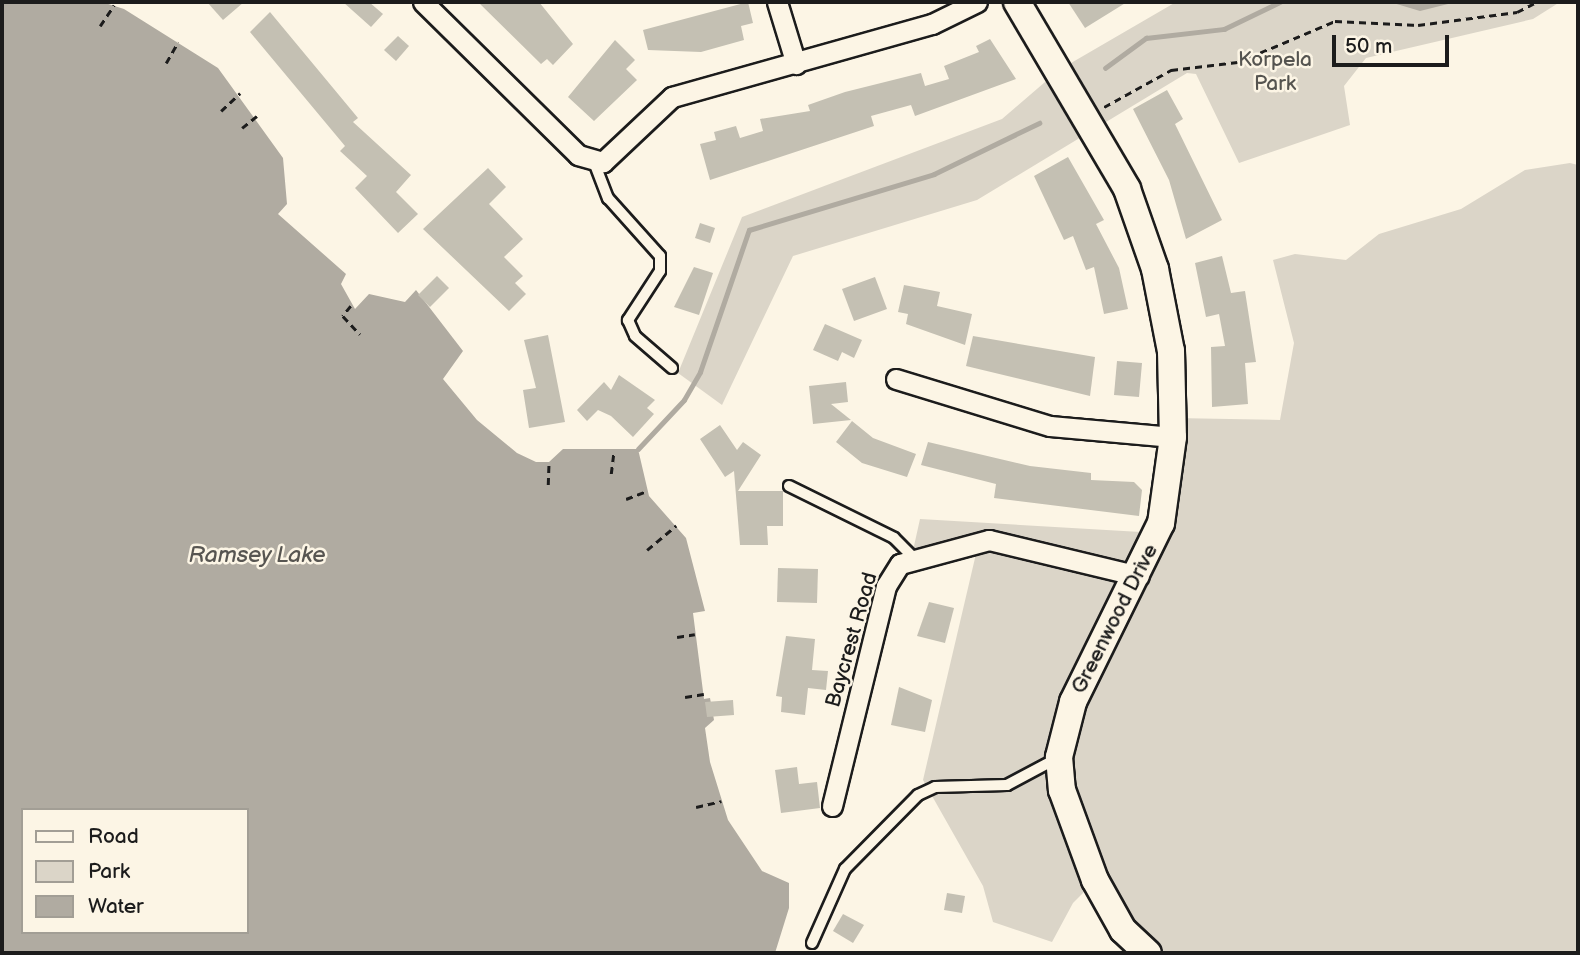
<!DOCTYPE html>
<html>
<head>
<meta charset="utf-8">
<style>
	body { margin:0 }
	#map { position:relative; width:1580px; height:955px; overflow:hidden; background:#fcf5e5; font-family:"Balsamiq Sans",sans-serif }
	div>[style] { position:absolute }
	[style*='--x'] { left:calc(var(--x)*1px); top:calc(var(--y)*1px); width:calc(var(--w)*1px); rotate:calc(var(--a)*1deg) }
	.green>* { inset:0; background:#dbd5c8 }
	.water>* { inset:0; background:#b0aba1 }
	.stream>* { height:4.5px; margin:-2.25px; padding:0 2.25px; transform-origin:2.25px; border-radius:2.25px; background:#b0aba1 }
	.building>* { inset:0; background:#c4c0b3 }
	.path>* { height:2.5px; margin-top:-1.25px; transform-origin:0; background:repeating-linear-gradient(90deg,#1c1c1c 0 7px,transparent 0 12px) }
	.roads { filter:drop-shadow(2px 0 #1c1c1c) drop-shadow(-2px 0 #1c1c1c) drop-shadow(0 2px #1c1c1c) drop-shadow(0 -2px #1c1c1c) }
	.lane>* { height:10px; margin:-5px; padding:0 5px; transform-origin:5px; border-radius:5px; background:#fcf5e5 }
	.street>* { height:19px; margin:-9.5px; padding:0 9.5px; transform-origin:9.5px; border-radius:9.5px; background:#fcf5e5 }
	.secondary>* { height:26px; margin:-13px; padding:0 13px; transform-origin:13px; border-radius:13px; background:#fcf5e5 }
	span { translate:-50% -50%; white-space:nowrap; text-align:center; line-height:1.15; -webkit-text-stroke:5px #fcf5e5; paint-order:stroke }
	.park-label { font-size:21px; color:#555450 }
	.street-label { font-size:21px; color:#1c1c1c }
	.water-label { font-size:23px; color:#575551; font-style:italic }
	.frame { position:absolute; inset:0; border:4px solid #1c1c1c; pointer-events:none }
	.legend { position:absolute; left:21px; top:808px; width:228px; height:126px; box-sizing:border-box; background:#fcf5e5; border:2px solid #a29e95; margin:0; padding:9px 12px; list-style:none; font-size:21px; color:#1c1c1c }
	.legend li { display:flex; align-items:center; gap:14px; height:35px }
	.legend b { width:35px; border:2px solid #a29e95 }
	.scale { position:absolute; left:1332px; top:35px; width:117px; height:32px; box-sizing:border-box; border:4px solid #1c1c1c; border-top:0; padding-left:9px; font-size:21px; line-height:24px; white-space:nowrap; color:#1c1c1c; -webkit-text-stroke:5px #fcf5e5; paint-order:stroke }
</style>
</head>
<body>
<div id="map">
	<div class="green">
		<div style="clip-path:polygon(1176px 2px,1560px 2px,1533px 19px,1366px 58px,1344px 86px,1350px 125px,1239px 163px,1196px 74px,1187px 73px,977px 200px,793px 256px,722px 405px,678px 373px,742px 217px,1002px 119px,1059px 70px)"></div>
		<div style="clip-path:polygon(1570px 163px,1578px 165px,1578px 953px,1150px 953px,1096px 880px,1073px 903px,1052px 942px,993px 922px,983px 886px,923px 780px,979px 541px,912px 555px,920px 519px,1158px 533px,1174px 418px,1280px 420px,1294px 343px,1273px 260px,1295px 254px,1346px 260px,1379px 234px,1461px 209px,1525px 170px)"></div>
	</div>
	<div class="water">
		<div style="clip-path:polygon(evenodd,2px 2px,102px 2px,124px 9px,218px 68px,283px 158px,287px 204px,278px 214px,346px 274px,341px 284px,355px 309px,369px 294px,405px 302px,416px 290px,463px 351px,443px 379px,477px 420px,517px 453px,536px 462px,549px 462px,563px 449px,638px 449px,649px 496px,686px 538px,705px 611px,693px 613px,704px 699px,710px 698px,714px 720px,705px 728px,710px 762px,728px 820px,762px 871px,789px 883px,789px 908px,775px 953px,2px 953px,2px 2px,23px 810px,247px 810px,247px 932px,23px 932px,23px 810px)"></div>
		<div style="clip-path:polygon(1390px 2px,1456px 2px,1420px 11px)"></div>
	</div>
	<div class="stream">
		<div style="--x:1105;--y:68;--w:51;--a:-36.2"></div>
		<div style="--x:1146;--y:38;--w:79;--a:-6.6"></div>
		<div style="--x:1224;--y:29;--w:62;--a:-25.7"></div>
		<div style="--x:638;--y:449;--w:67;--a:-46.8"></div>
		<div style="--x:684;--y:400;--w:32;--a:-60"></div>
		<div style="--x:700;--y:372;--w:150;--a:-71"></div>
		<div style="--x:749;--y:230;--w:193;--a:-16.8"></div>
		<div style="--x:934;--y:174;--w:117;--a:-25.9"></div>
	</div>
	<div class="building">
		<div style="clip-path:polygon(207px 2px,244px 2px,223px 20px)"></div>
		<div style="clip-path:polygon(343px 2px,369px 2px,383px 14px,371px 27px)"></div>
		<div style="clip-path:polygon(478px 2px,539px 2px,573px 44px,553px 65px,547px 59px,541px 64px)"></div>
		<div style="clip-path:polygon(748px 2px,753px 23px,741px 26px,744px 40px,701px 52px,648px 50px,643px 30px)"></div>
		<div style="clip-path:polygon(1068px 2px,1127px 2px,1085px 28px)"></div>
		<div style="clip-path:polygon(270px 12px,358px 118px,353px 122px,411px 175px,396px 192px,418px 214px,398px 233px,355px 188px,367px 176px,340px 151px,345px 146px,250px 32px)"></div>
		<div style="clip-path:polygon(398px 36px,409px 46px,396px 61px,384px 50px)"></div>
		<div style="clip-path:polygon(990px 39px,1016px 79px,915px 116px,911px 105px,871px 116px,874px 126px,710px 180px,700px 144px,716px 140px,714px 132px,736px 126px,740px 138px,763px 131px,760px 119px,810px 111px,808px 105px,845px 92px,921px 73px,925px 86px,949px 79px,944px 66px,979px 52px,976px 46px)"></div>
		<div style="clip-path:polygon(615px 40px,635px 60px,626px 69px,637px 80px,594px 121px,568px 97px)"></div>
		<div style="clip-path:polygon(1167px 90px,1183px 119px,1175px 124px,1222px 220px,1186px 239px,1169px 180px,1133px 109px)"></div>
		<div style="clip-path:polygon(1068px 157px,1104px 220px,1096px 224px,1119px 268px,1128px 309px,1104px 314px,1094px 267px,1086px 270px,1073px 236px,1064px 240px,1034px 176px)"></div>
		<div style="clip-path:polygon(488px 168px,506px 187px,489px 204px,523px 239px,504px 257px,523px 276px,515px 283px,526px 294px,509px 311px,423px 229px)"></div>
		<div style="clip-path:polygon(700px 223px,715px 228px,710px 243px,695px 238px)"></div>
		<div style="clip-path:polygon(1222px 256px,1231px 293px,1245px 291px,1256px 362px,1245px 363px,1248px 404px,1212px 407px,1211px 347px,1225px 346px,1219px 314px,1206px 317px,1195px 263px)"></div>
		<div style="clip-path:polygon(694px 267px,713px 273px,699px 315px,674px 307px)"></div>
		<div style="clip-path:polygon(437px 276px,449px 288px,430px 307px,418px 295px)"></div>
		<div style="clip-path:polygon(875px 277px,887px 309px,854px 321px,842px 289px)"></div>
		<div style="clip-path:polygon(904px 285px,940px 292px,937px 306px,972px 314px,965px 345px,906px 324px,908px 314px,898px 312px)"></div>
		<div style="clip-path:polygon(825px 324px,862px 340px,854px 358px,842px 352px,838px 361px,813px 350px)"></div>
		<div style="clip-path:polygon(548px 335px,565px 422px,529px 428px,523px 390px,536px 388px,524px 340px)"></div>
		<div style="clip-path:polygon(973px 336px,1095px 357px,1090px 396px,966px 366px)"></div>
		<div style="clip-path:polygon(1117px 361px,1142px 363px,1139px 397px,1114px 395px)"></div>
		<div style="clip-path:polygon(619px 375px,655px 400px,647px 408px,654px 414px,633px 437px,611px 416px,598px 410px,587px 421px,577px 410px,604px 382px,611px 390px)"></div>
		<div style="clip-path:polygon(846px 382px,848px 402px,831px 404px,851px 420px,813px 424px,809px 386px)"></div>
		<div style="clip-path:polygon(852px 421px,873px 438px,916px 454px,907px 477px,862px 463px,836px 442px)"></div>
		<div style="clip-path:polygon(720px 425px,737px 450px,743px 442px,761px 455px,738px 491px,783px 491px,783px 526px,767px 526px,768px 545px,740px 545px,734px 471px,725px 477px,700px 439px)"></div>
		<div style="clip-path:polygon(928px 442px,1030px 466px,1091px 473px,1091px 480px,1134px 482px,1142px 490px,1139px 516px,994px 498px,996px 484px,921px 465px)"></div>
		<div style="clip-path:polygon(778px 568px,818px 569px,817px 603px,777px 602px)"></div>
		<div style="clip-path:polygon(929px 602px,954px 608px,945px 643px,917px 636px)"></div>
		<div style="clip-path:polygon(786px 636px,815px 639px,812px 670px,828px 671px,826px 690px,808px 688px,805px 715px,781px 712px,782px 697px,776px 696px)"></div>
		<div style="clip-path:polygon(899px 687px,932px 700px,925px 732px,891px 725px)"></div>
		<div style="clip-path:polygon(733px 700px,734px 715px,707px 717px,705px 702px)"></div>
		<div style="clip-path:polygon(797px 767px,799px 784px,817px 782px,820px 808px,781px 813px,775px 770px)"></div>
		<div style="clip-path:polygon(947px 893px,965px 896px,962px 913px,944px 910px)"></div>
		<div style="clip-path:polygon(843px 914px,864px 925px,853px 943px,833px 931px)"></div>
	</div>
	<div class="path">
		<div style="--x:100;--y:26;--w:25;--a:-56"></div>
		<div style="--x:166;--y:63;--w:24;--a:-60"></div>
		<div style="--x:1104;--y:107;--w:77;--a:-28.9"></div>
		<div style="--x:1171;--y:70;--w:67;--a:-6.8"></div>
		<div style="--x:1238;--y:62;--w:105;--a:-22.9"></div>
		<div style="--x:1335;--y:21;--w:83;--a:2.8"></div>
		<div style="--x:1418;--y:25;--w:100;--a:-7.5"></div>
		<div style="--x:1517;--y:12;--w:22;--a:-27"></div>
		<div style="--x:221;--y:111;--w:26;--a:-43"></div>
		<div style="--x:242;--y:128;--w:19;--a:-39"></div>
		<div style="--x:351;--y:306;--w:13;--a:129"></div>
		<div style="--x:343;--y:316;--w:25;--a:47"></div>
		<div style="--x:611;--y:474;--w:23;--a:-83"></div>
		<div style="--x:548;--y:485;--w:23;--a:-88"></div>
		<div style="--x:626;--y:499;--w:22;--a:-21"></div>
		<div style="--x:647;--y:550;--w:38;--a:-40"></div>
		<div style="--x:677;--y:637;--w:18;--a:-9"></div>
		<div style="--x:685;--y:697;--w:19;--a:-9"></div>
		<div style="--x:696;--y:807;--w:26;--a:-13"></div>
	</div>
	<div class="roads">
		<div class="lane">
			<div style="--x:594;--y:162;--w:39;--a:69"></div>
			<div style="--x:608;--y:198;--w:78;--a:48.1"></div>
			<div style="--x:660;--y:256;--w:15;--a:90"></div>
			<div style="--x:660;--y:271;--w:59;--a:123.1"></div>
			<div style="--x:628;--y:320;--w:17;--a:66"></div>
			<div style="--x:635;--y:336;--w:49;--a:40.9"></div>
			<div style="--x:789;--y:486;--w:117;--a:26.3"></div>
			<div style="--x:894;--y:538;--w:25;--a:45"></div>
			<div style="--x:812;--y:943;--w:81;--a:-66"></div>
			<div style="--x:845;--y:869;--w:104;--a:-45.4"></div>
			<div style="--x:918;--y:795;--w:19;--a:-25"></div>
			<div style="--x:935;--y:787;--w:72;--a:-1.6"></div>
			<div style="--x:1007;--y:785;--w:55;--a:-28"></div>
		</div>
		<div class="street">
			<div style="--x:423;--y:2;--w:218;--a:44.6"></div>
			<div style="--x:578;--y:155;--w:26;--a:16"></div>
			<div style="--x:603;--y:162;--w:95;--a:-43.3"></div>
			<div style="--x:672;--y:97;--w:270;--a:-15.7"></div>
			<div style="--x:932;--y:24;--w:50;--a:-26.1"></div>
			<div style="--x:777;--y:2;--w:65;--a:73"></div>
			<div style="--x:896;--y:379;--w:161;--a:17"></div>
			<div style="--x:1050;--y:426;--w:123;--a:5.1"></div>
			<div style="--x:832;--y:806;--w:227;--a:-76.2"></div>
			<div style="--x:886;--y:586;--w:26;--a:-58"></div>
			<div style="--x:900;--y:564;--w:92;--a:-15.1"></div>
			<div style="--x:989;--y:540;--w:154;--a:13.5"></div>
		</div>
		<div class="secondary">
			<div style="--x:1017;--y:2;--w:217;--a:59.5"></div>
			<div style="--x:1127;--y:189;--w:85;--a:70.7"></div>
			<div style="--x:1155;--y:269;--w:84;--a:79"></div>
			<div style="--x:1171;--y:351;--w:86;--a:88.7"></div>
			<div style="--x:1173;--y:437;--w:87;--a:97.9"></div>
			<div style="--x:1161;--y:523;--w:199;--a:116.2"></div>
			<div style="--x:1073;--y:702;--w:57;--a:104.3"></div>
			<div style="--x:1059;--y:757;--w:33;--a:85"></div>
			<div style="--x:1062;--y:790;--w:96;--a:69.9"></div>
			<div style="--x:1095;--y:880;--w:57;--a:60.8"></div>
			<div style="--x:1123;--y:930;--w:34;--a:43"></div>
		</div>
	</div>
	<div class="park-label">
		<span style="left:1275px;top:72px">Korpela<br>Park</span>
	</div>
	<div class="street-label">
		<span style="left:1115px;top:619px;rotate:-63deg">Greenwood Drive</span>
		<span style="left:852px;top:640px;rotate:-74deg">Baycrest Road</span>
	</div>
	<div class="water-label">
		<span style="left:257px;top:555px">Ramsey Lake</span>
	</div>
	<div class="frame"></div>
	<ul class="legend">
	<li><b style="height:9px;background:#fcf5e5"></b>Road</li>
	<li><b style="height:19px;background:#dbd5c8"></b>Park</li>
	<li><b style="height:19px;background:#b0aba1"></b>Water</li>
	</ul>
	<div class="scale">50 m</div>
</div>
</body>
</html>
